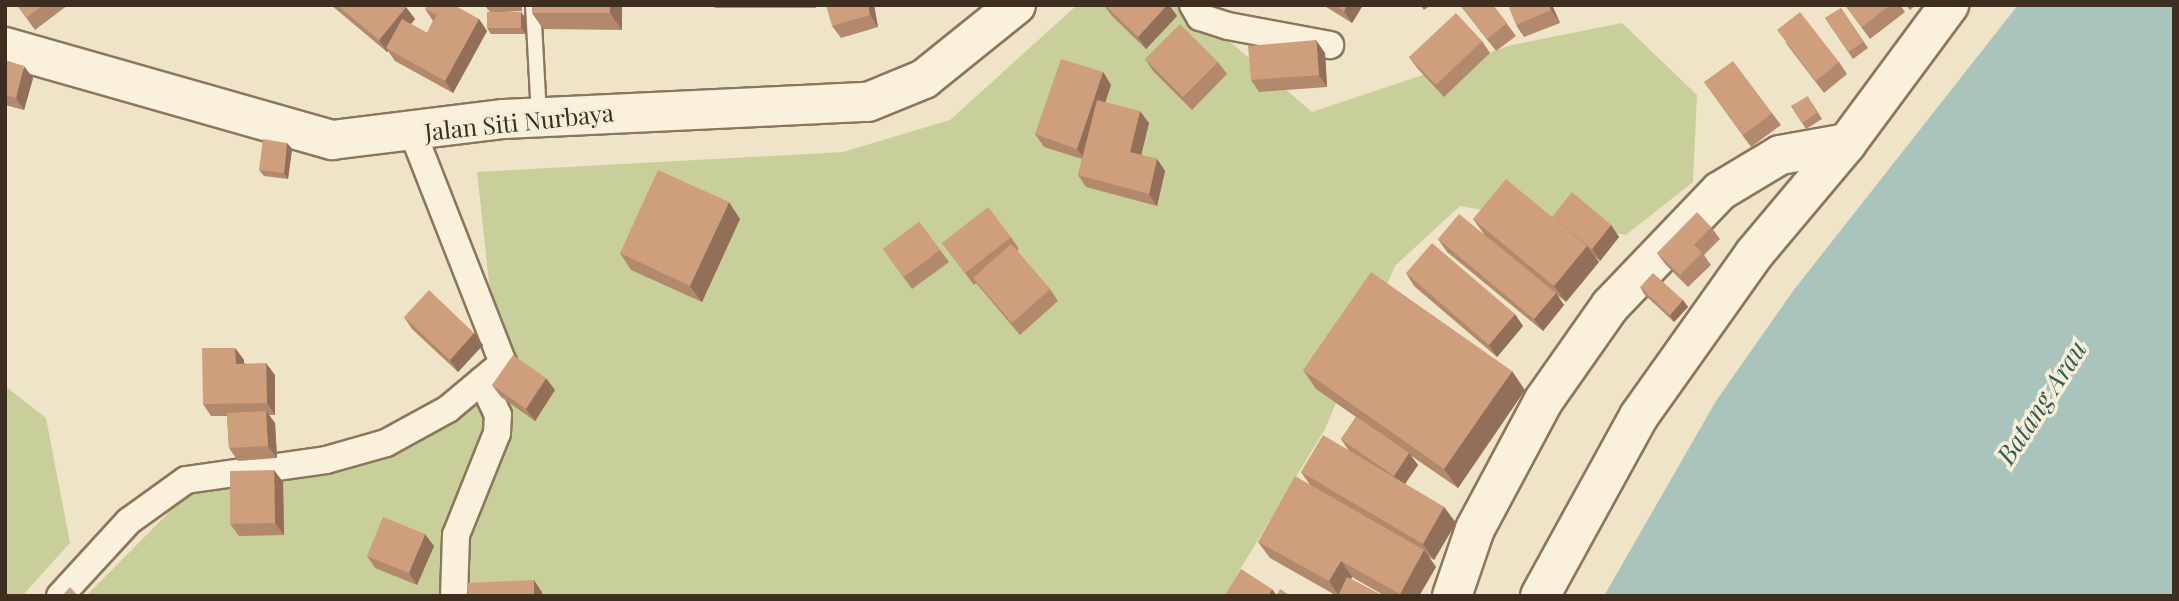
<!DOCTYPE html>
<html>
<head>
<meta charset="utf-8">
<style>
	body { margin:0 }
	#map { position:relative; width:2179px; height:601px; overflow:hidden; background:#f0e4c8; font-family:"Playfair Display",serif }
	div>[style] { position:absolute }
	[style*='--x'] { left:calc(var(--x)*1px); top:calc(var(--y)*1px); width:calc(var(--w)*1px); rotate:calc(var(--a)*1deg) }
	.green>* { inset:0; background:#c9cf9b }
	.water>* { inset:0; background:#a9c4bc }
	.roads { filter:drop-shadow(2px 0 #8d765c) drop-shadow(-2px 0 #8d765c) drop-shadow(0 2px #8d765c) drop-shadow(0 -2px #8d765c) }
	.lane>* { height:14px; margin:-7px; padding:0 7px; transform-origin:7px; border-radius:7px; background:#faf1dc }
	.street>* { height:26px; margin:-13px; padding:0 13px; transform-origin:13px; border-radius:13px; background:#faf1dc }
	.secondary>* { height:38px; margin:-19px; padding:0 19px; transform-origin:19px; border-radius:19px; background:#faf1dc }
	.wall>* { inset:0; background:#b2896c }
	.shaded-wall>* { inset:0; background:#916f58 }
	.building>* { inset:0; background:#cf9f7d }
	span { translate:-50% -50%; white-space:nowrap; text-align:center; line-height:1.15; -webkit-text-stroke:7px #f7eed8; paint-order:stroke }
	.street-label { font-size:24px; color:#3d2e20 }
	.water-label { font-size:26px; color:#2f5d5a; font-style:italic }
	.frame { position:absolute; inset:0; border:7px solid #3d2e20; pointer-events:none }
</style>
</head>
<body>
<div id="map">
	<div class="green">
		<div style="clip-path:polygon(1077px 5px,1187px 5px,1312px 112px,1512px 45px,1622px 23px,1697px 95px,1693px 182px,1626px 235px,1460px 206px,1395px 266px,1325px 429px,1224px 596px,86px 596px,194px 487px,390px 453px,499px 375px,477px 172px,843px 152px,950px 120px)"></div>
		<div style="clip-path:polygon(5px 386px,46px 418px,70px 543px,22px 596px,5px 596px)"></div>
	</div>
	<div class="water">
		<div style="clip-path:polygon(2018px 5px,2174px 5px,2174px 596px,1604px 596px,1716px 401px,1793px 291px)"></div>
	</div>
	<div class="roads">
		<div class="lane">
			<div style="--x:533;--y:5;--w:110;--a:86.9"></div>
		</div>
		<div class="street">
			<div style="--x:1193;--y:5;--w:14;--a:60"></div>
			<div style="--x:1200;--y:17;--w:29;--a:18"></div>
			<div style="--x:1228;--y:26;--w:104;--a:10.6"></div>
			<div style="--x:60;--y:596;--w:102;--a:-47.4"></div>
			<div style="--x:129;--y:521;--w:70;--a:-35.7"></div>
			<div style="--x:186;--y:480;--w:141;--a:-8.1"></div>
			<div style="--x:326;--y:460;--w:62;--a:-15.8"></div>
			<div style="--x:386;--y:443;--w:71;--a:-28.7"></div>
			<div style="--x:448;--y:409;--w:72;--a:-39.9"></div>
			<div style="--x:503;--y:363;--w:247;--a:-111.4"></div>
			<div style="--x:454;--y:596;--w:61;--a:-88.1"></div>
			<div style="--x:456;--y:535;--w:110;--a:-68.1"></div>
			<div style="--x:497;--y:433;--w:18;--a:-87"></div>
			<div style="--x:498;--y:415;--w:38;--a:-115"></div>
		</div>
		<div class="secondary">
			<div style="--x:5;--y:47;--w:340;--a:15.9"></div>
			<div style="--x:332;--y:140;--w:173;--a:-7"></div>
			<div style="--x:504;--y:119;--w:364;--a:-2.7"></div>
			<div style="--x:868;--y:102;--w:61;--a:-22.3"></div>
			<div style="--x:924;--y:79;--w:118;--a:-38.8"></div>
			<div style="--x:1452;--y:596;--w:71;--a:-71.1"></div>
			<div style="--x:1475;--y:529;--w:146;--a:-61.9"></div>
			<div style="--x:1544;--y:400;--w:115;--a:-54.9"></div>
			<div style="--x:1610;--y:306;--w:159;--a:-46.3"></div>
			<div style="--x:1720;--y:191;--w:70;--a:-31"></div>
			<div style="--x:1780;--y:155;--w:68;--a:-10.2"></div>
			<div style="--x:1540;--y:596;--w:205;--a:-61.2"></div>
			<div style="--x:1639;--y:416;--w:199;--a:-54.6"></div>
			<div style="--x:1754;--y:254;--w:145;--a:-50"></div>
			<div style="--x:1847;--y:143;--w:172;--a:-53.5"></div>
		</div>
	</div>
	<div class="wall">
		<div style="clip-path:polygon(17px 5px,68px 5px,35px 30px)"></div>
		<div style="clip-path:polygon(331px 5px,404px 5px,415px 19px,411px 24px,427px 33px,433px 21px,425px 9px,479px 19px,487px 31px,453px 93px,395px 61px,388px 51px,387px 52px)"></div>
		<div style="clip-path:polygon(522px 5px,522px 11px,503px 12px,521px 12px,526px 19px,526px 34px,491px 34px,487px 28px,490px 12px,485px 6px)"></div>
		<div style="clip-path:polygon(532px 5px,622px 5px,622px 30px,543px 29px,532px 13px)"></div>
		<div style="clip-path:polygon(713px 5px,816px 5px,816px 8px,715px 8px)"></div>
		<div style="clip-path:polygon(874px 5px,878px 27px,841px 38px,832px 26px)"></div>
		<div style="clip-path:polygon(1104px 5px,1169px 5px,1177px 16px,1146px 49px,1112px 16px)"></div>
		<div style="clip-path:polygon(1323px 5px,1363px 5px,1352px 23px)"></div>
		<div style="clip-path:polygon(1420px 5px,1431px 5px,1424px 10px)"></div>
		<div style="clip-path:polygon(1460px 5px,1493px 5px,1516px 36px,1496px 51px)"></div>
		<div style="clip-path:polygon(1552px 5px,1560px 23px,1524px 37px,1516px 25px)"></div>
		<div style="clip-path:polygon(1845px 5px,1900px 5px,1905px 12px,1870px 39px)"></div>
		<div style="clip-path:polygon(1906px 5px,1916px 5px,1910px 10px)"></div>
		<div style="clip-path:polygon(1841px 8px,1868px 48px,1853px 59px,1825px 18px)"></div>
		<div style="clip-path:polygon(1482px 41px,1490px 53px,1444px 97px,1418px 69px,1409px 57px)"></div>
		<div style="clip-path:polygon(1785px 42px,1839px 62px,1847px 74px,1824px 93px)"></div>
		<div style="clip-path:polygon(1325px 53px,1327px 87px,1259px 92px,1251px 80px)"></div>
		<div style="clip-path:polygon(1145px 59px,1218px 62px,1227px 74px,1192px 110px,1153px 71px)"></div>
		<div style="clip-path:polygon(5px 60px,33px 78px,24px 110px,5px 105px)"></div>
		<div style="clip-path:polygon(1103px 72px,1111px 85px,1105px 102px,1149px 123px,1141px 155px,1157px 159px,1165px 171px,1157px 206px,1086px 187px,1078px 175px,1082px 159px,1044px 147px,1035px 134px)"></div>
		<div style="clip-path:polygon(1704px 82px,1772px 113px,1781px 125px,1751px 147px)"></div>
		<div style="clip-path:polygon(1812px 103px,1822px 119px,1806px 129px,1791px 106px)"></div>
		<div style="clip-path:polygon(287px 143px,292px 149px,288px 179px,264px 176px,259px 170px)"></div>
		<div style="clip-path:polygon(1553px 218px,1611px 225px,1619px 237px,1600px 261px,1594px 256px,1599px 262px,1566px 302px,1557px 295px,1564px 305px,1543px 331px,1447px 252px,1438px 239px,1484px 234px,1473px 219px)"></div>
		<div style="clip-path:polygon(740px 219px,702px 302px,631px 270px,620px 253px)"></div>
		<div style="clip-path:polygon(919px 222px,949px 262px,912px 289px,883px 249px)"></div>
		<div style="clip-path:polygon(1711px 227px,1720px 239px,1704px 255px,1711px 265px,1688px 287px,1666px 265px,1657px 253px)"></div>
		<div style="clip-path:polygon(1011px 237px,1019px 249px,1017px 251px,1050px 289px,1058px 301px,1020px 335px,976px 283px,974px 285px,942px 243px)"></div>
		<div style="clip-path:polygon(1406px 273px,1523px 326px,1497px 357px,1414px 286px)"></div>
		<div style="clip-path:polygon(1640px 287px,1683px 300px,1688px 307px,1674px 322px,1644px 294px)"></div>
		<div style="clip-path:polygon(404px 317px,474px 333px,483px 345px,458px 372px,412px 329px)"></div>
		<div style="clip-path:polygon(235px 348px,244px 360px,244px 363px,275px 375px,275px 415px,269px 415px,275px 423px,277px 458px,238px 461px,229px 448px,227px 416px,211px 416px,203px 404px)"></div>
		<div style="clip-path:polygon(1303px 370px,1525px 390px,1458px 488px,1410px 455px,1418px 465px,1405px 484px,1444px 507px,1456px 523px,1434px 560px,1429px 557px,1436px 567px,1419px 596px,1385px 596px,1352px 577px,1351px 579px,1383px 596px,1337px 596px,1270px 558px,1258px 542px,1310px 485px,1301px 472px,1349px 451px,1341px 439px,1356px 417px,1316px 389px)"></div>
		<div style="clip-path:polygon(492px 385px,555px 390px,535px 421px,501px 397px)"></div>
		<div style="clip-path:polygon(283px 482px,284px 535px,239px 536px,230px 524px)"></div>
		<div style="clip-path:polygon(434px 546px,417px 585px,375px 568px,367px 556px)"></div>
	</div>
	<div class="shaded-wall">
		<div style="clip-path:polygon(610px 5px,622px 5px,622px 30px,610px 13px)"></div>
		<div style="clip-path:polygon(868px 5px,874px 5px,878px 27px,870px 15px)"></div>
		<div style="clip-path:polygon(1167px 5px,1169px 5px,1177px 16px,1146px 49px,1138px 37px)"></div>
		<div style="clip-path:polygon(1347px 5px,1363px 5px,1352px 23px,1344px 11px)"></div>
		<div style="clip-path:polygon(1549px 5px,1552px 5px,1560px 23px,1551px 10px)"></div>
		<div style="clip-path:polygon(406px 7px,415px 19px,389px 50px,386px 48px,388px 51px,387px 52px,379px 40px)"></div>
		<div style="clip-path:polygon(521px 12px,526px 19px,526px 34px,521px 28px)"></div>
		<div style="clip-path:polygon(479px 19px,487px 31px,453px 93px,445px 81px)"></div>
		<div style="clip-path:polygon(1316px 40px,1325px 53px,1327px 87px,1319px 75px)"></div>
		<div style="clip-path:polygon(24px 66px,33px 78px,24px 110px,16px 98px)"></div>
		<div style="clip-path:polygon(1103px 72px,1111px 85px,1086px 161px,1077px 149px)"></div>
		<div style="clip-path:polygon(1140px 111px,1149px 123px,1139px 164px,1130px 152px)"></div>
		<div style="clip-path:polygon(287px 143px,292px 149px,288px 179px,284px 173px)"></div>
		<div style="clip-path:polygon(1157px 159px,1165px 171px,1157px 206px,1149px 194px)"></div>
		<div style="clip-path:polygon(729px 202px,740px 219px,702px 302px,690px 286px)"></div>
		<div style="clip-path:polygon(1611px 225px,1619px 237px,1600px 261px,1592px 249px)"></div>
		<div style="clip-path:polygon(1587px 246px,1599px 262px,1566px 302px,1554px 286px)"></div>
		<div style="clip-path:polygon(1556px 293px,1564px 305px,1543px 331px,1534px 319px)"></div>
		<div style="clip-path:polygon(1683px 300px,1688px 307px,1674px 322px,1670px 315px)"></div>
		<div style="clip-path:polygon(1515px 314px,1523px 326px,1497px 357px,1489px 345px)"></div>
		<div style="clip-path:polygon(474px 333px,483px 345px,458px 372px,450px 360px)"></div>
		<div style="clip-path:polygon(235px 348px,244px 360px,244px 376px,236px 364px)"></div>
		<div style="clip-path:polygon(266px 363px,275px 375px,275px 415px,267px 403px)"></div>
		<div style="clip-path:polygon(1512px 371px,1525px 390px,1458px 488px,1444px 469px)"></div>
		<div style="clip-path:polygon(546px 378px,555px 390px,535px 421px,526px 409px)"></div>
		<div style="clip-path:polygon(266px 411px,275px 423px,277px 458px,268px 446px)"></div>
		<div style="clip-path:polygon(1409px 453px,1418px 465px,1402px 488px,1394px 476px)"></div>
		<div style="clip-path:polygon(274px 470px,283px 482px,284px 535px,275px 523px)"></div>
		<div style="clip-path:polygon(1444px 507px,1456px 523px,1434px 560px,1423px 544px)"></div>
		<div style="clip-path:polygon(425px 534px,434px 546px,417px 585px,409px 573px)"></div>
		<div style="clip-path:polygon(1424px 550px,1436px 567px,1419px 596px,1401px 596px,1400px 594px)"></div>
		<div style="clip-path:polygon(1341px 561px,1352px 577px,1341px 596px,1339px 596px,1329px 581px)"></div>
		<div style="clip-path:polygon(534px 580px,542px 592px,542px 596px,534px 596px)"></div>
		<div style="clip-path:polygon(1272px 589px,1277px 596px,1268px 596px)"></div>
	</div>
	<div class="building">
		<div style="clip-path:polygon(17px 5px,43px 5px,26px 18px)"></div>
		<div style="clip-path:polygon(337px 5px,404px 5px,406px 7px,379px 40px)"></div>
		<div style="clip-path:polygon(427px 5px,454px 5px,479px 19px,445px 81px,386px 48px,402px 19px,427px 33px,437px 15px,425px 9px)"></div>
		<div style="clip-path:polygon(532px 5px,610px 5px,610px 13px,532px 13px)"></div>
		<div style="clip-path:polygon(826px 5px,868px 5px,870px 15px,832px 26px)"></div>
		<div style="clip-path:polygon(1105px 5px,1167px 5px,1138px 37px)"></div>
		<div style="clip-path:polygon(1335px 5px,1347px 5px,1344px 11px)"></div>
		<div style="clip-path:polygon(1461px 5px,1493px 5px,1507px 23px,1487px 39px)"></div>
		<div style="clip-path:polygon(1508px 5px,1549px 5px,1551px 10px,1516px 25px)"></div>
		<div style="clip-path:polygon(1845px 5px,1890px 5px,1862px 27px)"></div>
		<div style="clip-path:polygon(1841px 8px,1863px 42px,1848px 52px,1825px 18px)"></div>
		<div style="clip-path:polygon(487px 12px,521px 12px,521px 28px,487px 28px)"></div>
		<div style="clip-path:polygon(1800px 12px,1839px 62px,1816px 81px,1777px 30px)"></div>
		<div style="clip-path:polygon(1456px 13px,1482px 41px,1436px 85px,1409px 57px)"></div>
		<div style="clip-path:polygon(1180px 24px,1218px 62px,1183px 97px,1145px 59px)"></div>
		<div style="clip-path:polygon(1316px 40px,1319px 75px,1251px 80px,1248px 46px)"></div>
		<div style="clip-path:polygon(1061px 59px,1103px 72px,1077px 149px,1035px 134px)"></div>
		<div style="clip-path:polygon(5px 60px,24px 66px,16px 98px,5px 95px)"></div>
		<div style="clip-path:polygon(1733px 61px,1772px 113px,1743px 135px,1704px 82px)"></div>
		<div style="clip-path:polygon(1808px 96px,1817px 113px,1802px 123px,1791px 106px)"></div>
		<div style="clip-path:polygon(1097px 100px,1140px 111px,1130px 152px,1157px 159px,1149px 194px,1078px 175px)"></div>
		<div style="clip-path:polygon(263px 139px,287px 143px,284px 173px,259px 170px)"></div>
		<div style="clip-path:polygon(658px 170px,729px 202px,690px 286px,620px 253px)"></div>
		<div style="clip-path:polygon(1506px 179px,1587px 246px,1554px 286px,1473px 219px)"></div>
		<div style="clip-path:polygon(1572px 192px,1611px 225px,1592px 249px,1552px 217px)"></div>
		<div style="clip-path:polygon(988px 207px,1011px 237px,965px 273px,942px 243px)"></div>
		<div style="clip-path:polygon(1697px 212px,1711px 227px,1694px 245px,1702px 253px,1680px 275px,1657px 253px)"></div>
		<div style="clip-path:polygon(1459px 214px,1556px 293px,1534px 319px,1438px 239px)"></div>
		<div style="clip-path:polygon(919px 222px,940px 250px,904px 277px,883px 249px)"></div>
		<div style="clip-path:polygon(1432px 243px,1515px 314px,1489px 345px,1406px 273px)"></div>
		<div style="clip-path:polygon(1011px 244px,1050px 289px,1012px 323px,973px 278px)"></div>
		<div style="clip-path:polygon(1371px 272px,1512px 371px,1444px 469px,1303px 370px)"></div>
		<div style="clip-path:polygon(1653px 273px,1683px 300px,1670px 315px,1640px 287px)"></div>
		<div style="clip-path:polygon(429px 290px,474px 333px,450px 360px,404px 317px)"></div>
		<div style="clip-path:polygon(202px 348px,235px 348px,236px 364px,266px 363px,267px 403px,203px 404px)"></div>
		<div style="clip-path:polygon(513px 355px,546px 378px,526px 409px,492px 385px)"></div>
		<div style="clip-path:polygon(266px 411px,268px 446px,229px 448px,227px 413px)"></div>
		<div style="clip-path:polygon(1357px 417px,1409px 453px,1394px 476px,1341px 439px)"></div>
		<div style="clip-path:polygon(1323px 435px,1444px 507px,1423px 544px,1301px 472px)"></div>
		<div style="clip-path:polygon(274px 470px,275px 523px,230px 524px,230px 471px)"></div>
		<div style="clip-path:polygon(1295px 476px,1424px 550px,1400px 594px,1341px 561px,1329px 581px,1258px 542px)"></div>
		<div style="clip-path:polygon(383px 517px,425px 534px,409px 573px,367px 556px)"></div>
		<div style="clip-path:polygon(1241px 569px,1272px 589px,1268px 596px,1224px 596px)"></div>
		<div style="clip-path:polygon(1347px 577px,1383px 596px,1338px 596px)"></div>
		<div style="clip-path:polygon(534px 580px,534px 596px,468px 596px,467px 583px)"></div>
		<div style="clip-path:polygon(70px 587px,78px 596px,62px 596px)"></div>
		<div style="clip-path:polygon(1280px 589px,1291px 596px,1276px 596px)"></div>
	</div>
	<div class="street-label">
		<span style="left:519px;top:122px;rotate:-6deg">Jalan Siti Nurbaya</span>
	</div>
	<div class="water-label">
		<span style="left:2041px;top:402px;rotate:-57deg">Batang Arau</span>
	</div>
	<div class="frame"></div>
</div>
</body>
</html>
